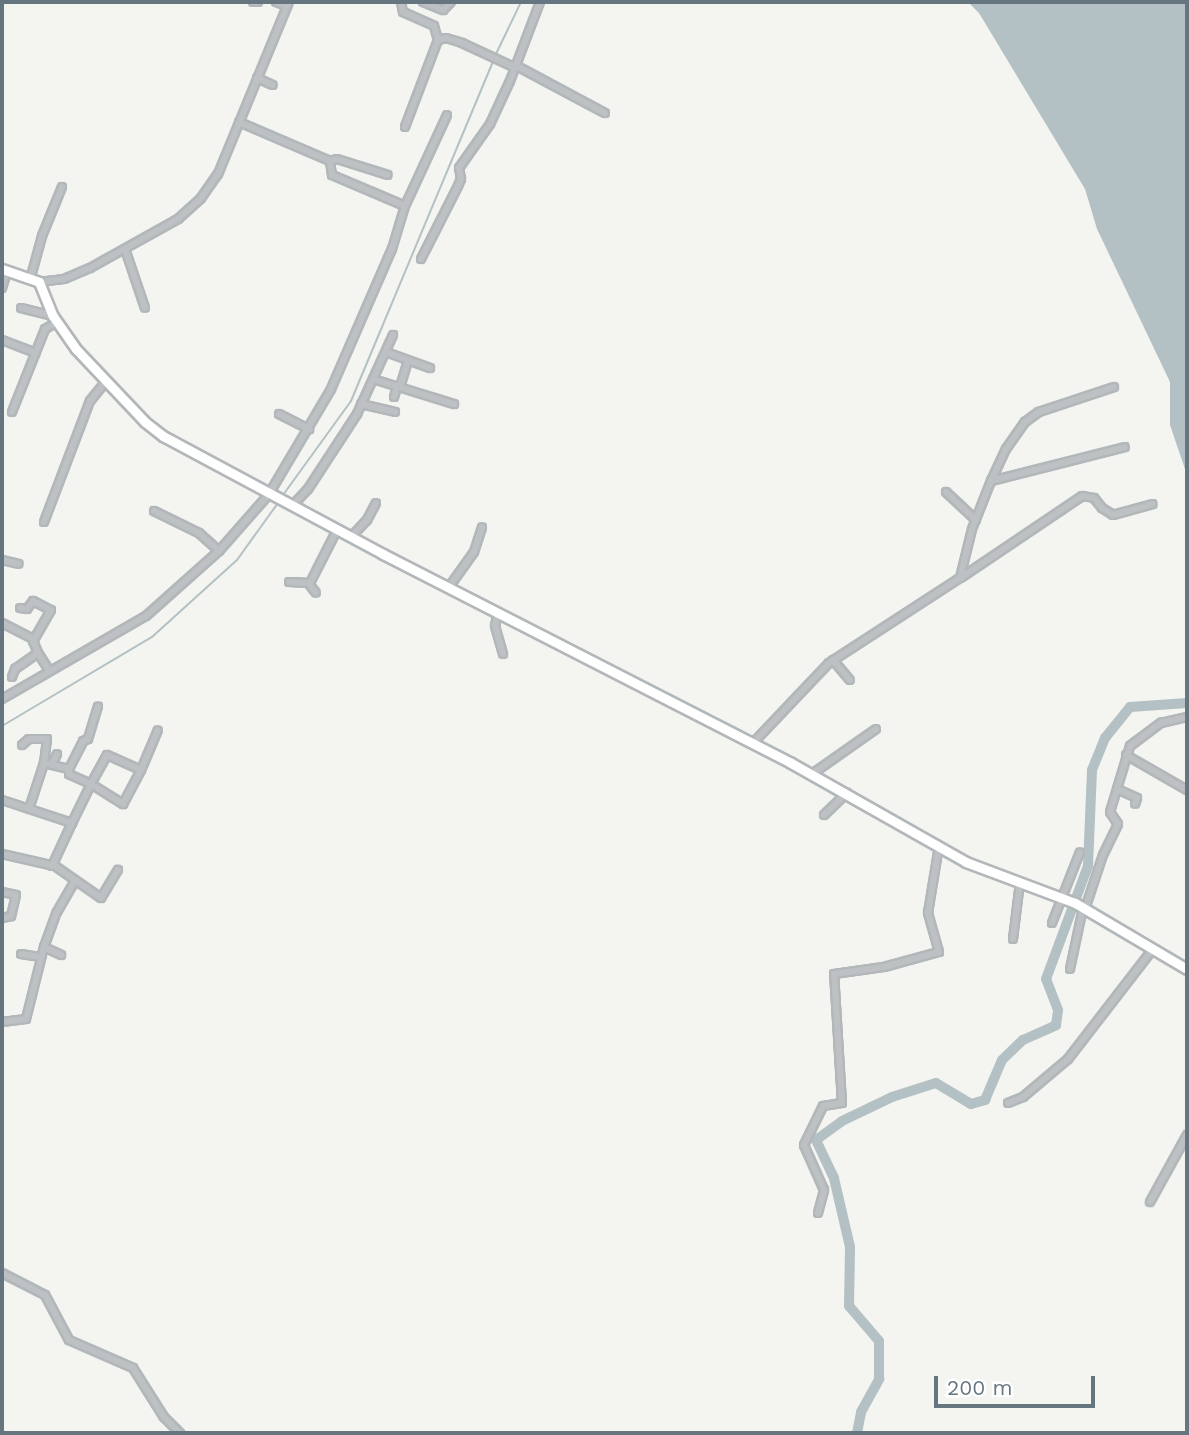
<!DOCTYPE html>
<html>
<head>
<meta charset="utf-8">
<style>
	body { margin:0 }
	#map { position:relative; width:1189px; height:1435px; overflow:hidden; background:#f4f4f1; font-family:"Work Sans",sans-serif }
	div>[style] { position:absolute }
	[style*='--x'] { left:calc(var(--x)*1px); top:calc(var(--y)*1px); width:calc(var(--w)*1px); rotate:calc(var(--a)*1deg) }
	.water>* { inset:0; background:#b4c1c4 }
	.stream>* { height:2px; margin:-1px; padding:0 1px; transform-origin:1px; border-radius:1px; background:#b4c1c4 }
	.river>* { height:10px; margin:-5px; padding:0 5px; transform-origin:5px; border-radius:5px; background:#b4c1c4 }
	.roads { filter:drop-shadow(2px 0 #b2b7ba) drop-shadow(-2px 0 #b2b7ba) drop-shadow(0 2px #b2b7ba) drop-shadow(0 -2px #b2b7ba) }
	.street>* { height:6px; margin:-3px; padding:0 3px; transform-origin:3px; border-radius:3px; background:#bdc1c4 }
	.secondary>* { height:9px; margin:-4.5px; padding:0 4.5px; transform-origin:4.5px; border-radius:4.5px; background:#fff }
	span { translate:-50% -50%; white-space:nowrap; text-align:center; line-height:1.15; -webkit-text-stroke:7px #fff; paint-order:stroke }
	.frame { position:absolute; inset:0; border:4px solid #657680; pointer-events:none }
	.scale { position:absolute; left:934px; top:1376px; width:161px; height:32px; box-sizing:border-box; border:4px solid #657680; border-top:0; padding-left:9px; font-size:21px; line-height:24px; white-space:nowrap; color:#657680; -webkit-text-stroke:5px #fff; paint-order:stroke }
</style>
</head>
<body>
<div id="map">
	<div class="water">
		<div style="clip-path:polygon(968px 2px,1187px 2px,1187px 475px,1170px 425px,1170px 382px,1097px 229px,1085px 189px,979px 13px)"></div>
	</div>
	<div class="stream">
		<div style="--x:495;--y:56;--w:60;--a:-64.3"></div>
		<div style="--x:283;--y:495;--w:116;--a:-54.1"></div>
		<div style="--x:351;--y:401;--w:368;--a:-67.3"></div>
		<div style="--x:2;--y:726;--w:174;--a:-30.7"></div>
		<div style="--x:152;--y:637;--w:115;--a:-42.2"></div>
		<div style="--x:237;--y:560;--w:70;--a:-54.3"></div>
	</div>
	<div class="river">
		<div style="--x:857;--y:1433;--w:21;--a:-79"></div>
		<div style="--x:861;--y:1412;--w:38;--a:-61"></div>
		<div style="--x:879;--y:1379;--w:38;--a:-90"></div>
		<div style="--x:879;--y:1341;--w:46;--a:-130.6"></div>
		<div style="--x:849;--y:1306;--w:59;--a:-89"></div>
		<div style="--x:850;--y:1247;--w:71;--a:-103.1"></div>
		<div style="--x:834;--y:1178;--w:42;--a:-115.3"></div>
		<div style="--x:816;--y:1140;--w:32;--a:-36"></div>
		<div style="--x:842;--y:1121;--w:55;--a:-25.6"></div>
		<div style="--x:892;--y:1097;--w:46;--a:-17.7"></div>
		<div style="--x:936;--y:1083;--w:41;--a:31"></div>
		<div style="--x:971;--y:1104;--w:15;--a:-16"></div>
		<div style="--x:985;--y:1100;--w:43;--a:-67"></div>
		<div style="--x:1002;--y:1060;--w:29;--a:-44"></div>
		<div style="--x:1023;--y:1040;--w:36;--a:-24"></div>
		<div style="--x:1056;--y:1025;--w:15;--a:-82"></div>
		<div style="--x:1058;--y:1010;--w:33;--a:-111"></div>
		<div style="--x:1046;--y:979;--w:121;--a:-69.6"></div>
		<div style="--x:1088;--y:866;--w:96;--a:-87.6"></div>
		<div style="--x:1092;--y:770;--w:35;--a:-68"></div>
		<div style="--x:1105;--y:738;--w:40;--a:-51"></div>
		<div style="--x:1130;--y:707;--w:57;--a:-4"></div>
	</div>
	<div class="roads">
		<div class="street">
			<div style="--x:253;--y:2;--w:5;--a:0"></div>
			<div style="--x:276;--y:2;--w:12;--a:20"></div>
			<div style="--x:401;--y:2;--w:10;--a:79"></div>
			<div style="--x:403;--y:12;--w:34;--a:24"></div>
			<div style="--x:434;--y:26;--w:15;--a:74"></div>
			<div style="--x:438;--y:40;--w:93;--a:110.8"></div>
			<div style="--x:423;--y:2;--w:22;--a:22"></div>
			<div style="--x:443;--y:10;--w:11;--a:-45"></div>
			<div style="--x:438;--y:40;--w:8;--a:-14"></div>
			<div style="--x:446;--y:38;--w:17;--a:17"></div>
			<div style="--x:462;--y:43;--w:57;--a:24.8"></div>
			<div style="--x:515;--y:65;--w:102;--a:28.1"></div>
			<div style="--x:257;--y:78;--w:17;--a:24"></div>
			<div style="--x:239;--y:122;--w:99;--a:23.2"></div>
			<div style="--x:330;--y:161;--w:14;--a:82"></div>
			<div style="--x:332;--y:175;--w:79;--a:23"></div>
			<div style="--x:405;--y:206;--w:100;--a:-65.2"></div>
			<div style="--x:330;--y:161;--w:7;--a:-16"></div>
			<div style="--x:337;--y:159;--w:53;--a:17.4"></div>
			<div style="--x:125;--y:249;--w:62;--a:71.3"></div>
			<div style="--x:421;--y:259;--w:82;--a:-63.1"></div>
			<div style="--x:458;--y:186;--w:8;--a:-67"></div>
			<div style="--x:461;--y:179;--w:11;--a:-100"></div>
			<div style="--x:459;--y:168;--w:54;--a:-54.8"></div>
			<div style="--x:490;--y:124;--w:47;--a:-65.1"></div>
			<div style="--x:510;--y:81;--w:85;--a:-69.2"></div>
			<div style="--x:30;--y:280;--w:46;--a:-74.7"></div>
			<div style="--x:42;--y:236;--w:53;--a:-67.8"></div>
			<div style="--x:39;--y:282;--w:25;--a:-7"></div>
			<div style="--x:64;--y:279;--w:28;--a:-23"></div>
			<div style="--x:90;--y:268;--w:101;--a:-29.1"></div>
			<div style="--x:178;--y:219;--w:31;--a:-42"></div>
			<div style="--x:201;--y:198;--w:29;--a:-55"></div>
			<div style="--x:218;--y:174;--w:186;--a:-67.6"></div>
			<div style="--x:2;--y:288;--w:17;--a:-73"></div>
			<div style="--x:21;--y:308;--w:33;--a:14"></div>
			<div style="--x:2;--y:340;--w:36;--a:21"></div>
			<div style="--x:386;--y:352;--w:47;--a:20"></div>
			<div style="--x:373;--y:379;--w:85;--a:17.2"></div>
			<div style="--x:400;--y:387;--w:27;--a:-73"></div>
			<div style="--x:394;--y:397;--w:10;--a:-73"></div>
			<div style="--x:361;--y:404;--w:35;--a:13"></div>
			<div style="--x:12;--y:412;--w:89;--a:-68.3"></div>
			<div style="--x:45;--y:329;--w:14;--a:-30"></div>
			<div style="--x:279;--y:414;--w:34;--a:27"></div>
			<div style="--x:991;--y:481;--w:138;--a:-14.2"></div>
			<div style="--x:946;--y:492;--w:41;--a:43"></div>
			<div style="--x:292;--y:506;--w:23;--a:-47"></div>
			<div style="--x:308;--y:489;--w:90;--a:-56.8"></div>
			<div style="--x:357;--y:414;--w:87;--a:-65.5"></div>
			<div style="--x:154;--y:511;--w:50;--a:26.1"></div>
			<div style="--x:199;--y:533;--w:27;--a:42"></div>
			<div style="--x:44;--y:522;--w:129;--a:-69.2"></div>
			<div style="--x:90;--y:401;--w:26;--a:-51"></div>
			<div style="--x:351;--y:537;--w:23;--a:-47"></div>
			<div style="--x:367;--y:520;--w:19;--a:-62"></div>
			<div style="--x:2;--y:560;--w:17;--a:13"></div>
			<div style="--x:962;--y:577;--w:145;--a:-34"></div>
			<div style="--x:1082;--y:496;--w:12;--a:9"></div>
			<div style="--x:1094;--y:498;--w:13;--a:51"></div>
			<div style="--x:1102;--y:508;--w:13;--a:32"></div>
			<div style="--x:1113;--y:515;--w:41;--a:-15.4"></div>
			<div style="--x:289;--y:582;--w:21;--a:3"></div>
			<div style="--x:310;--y:583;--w:59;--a:-63"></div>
			<div style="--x:309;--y:584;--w:11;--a:52"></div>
			<div style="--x:449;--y:587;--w:43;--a:-54.5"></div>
			<div style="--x:474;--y:552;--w:26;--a:-72"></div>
			<div style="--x:20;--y:608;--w:7;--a:8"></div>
			<div style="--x:27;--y:609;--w:10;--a:-53"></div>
			<div style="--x:33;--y:601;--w:20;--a:27"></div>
			<div style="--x:51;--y:610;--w:36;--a:120"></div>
			<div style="--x:33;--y:641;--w:13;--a:67"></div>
			<div style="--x:498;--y:612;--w:14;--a:102"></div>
			<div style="--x:495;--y:626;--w:29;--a:74"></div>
			<div style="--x:2;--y:623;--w:36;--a:27"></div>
			<div style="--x:833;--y:660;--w:26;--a:50"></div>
			<div style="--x:12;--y:677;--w:9;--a:-69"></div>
			<div style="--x:15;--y:669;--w:28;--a:-35"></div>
			<div style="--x:38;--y:653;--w:20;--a:57"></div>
			<div style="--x:2;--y:699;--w:166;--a:-30"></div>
			<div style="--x:146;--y:616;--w:98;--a:-41.7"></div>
			<div style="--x:219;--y:551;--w:76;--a:-48.7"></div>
			<div style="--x:269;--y:494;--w:122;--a:-59.4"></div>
			<div style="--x:331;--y:389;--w:153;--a:-66.5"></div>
			<div style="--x:392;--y:249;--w:45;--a:-73.2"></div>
			<div style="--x:753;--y:743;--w:110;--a:-46.5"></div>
			<div style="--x:829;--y:663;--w:156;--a:-33"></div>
			<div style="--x:960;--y:578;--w:50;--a:-76.2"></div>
			<div style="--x:972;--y:529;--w:52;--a:-68.4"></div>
			<div style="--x:991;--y:481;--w:35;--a:-65"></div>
			<div style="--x:1006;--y:449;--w:33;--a:-55"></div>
			<div style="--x:1025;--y:422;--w:17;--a:-36"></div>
			<div style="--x:1039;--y:412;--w:79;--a:-18.4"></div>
			<div style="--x:22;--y:745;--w:9;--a:-41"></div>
			<div style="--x:29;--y:739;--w:18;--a:0"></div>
			<div style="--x:47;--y:739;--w:24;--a:97"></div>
			<div style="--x:44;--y:763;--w:48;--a:108.1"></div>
			<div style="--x:1126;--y:755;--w:70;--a:29.8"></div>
			<div style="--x:52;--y:764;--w:11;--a:-63"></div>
			<div style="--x:69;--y:769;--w:31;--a:-63"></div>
			<div style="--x:83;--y:741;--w:5;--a:-22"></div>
			<div style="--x:88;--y:739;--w:34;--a:-73"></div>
			<div style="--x:141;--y:770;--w:43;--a:-67"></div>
			<div style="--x:812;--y:774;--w:78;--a:-35.1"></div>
			<div style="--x:1117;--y:789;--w:22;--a:24"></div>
			<div style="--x:1137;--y:798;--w:6;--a:108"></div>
			<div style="--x:2;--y:800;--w:74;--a:18.2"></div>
			<div style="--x:72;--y:823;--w:43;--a:-64"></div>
			<div style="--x:91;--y:784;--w:38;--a:32"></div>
			<div style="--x:123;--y:804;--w:38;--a:-62"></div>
			<div style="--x:141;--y:770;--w:37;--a:-156"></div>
			<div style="--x:107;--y:755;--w:33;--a:119"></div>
			<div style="--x:91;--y:784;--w:24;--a:-156"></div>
			<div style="--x:69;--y:774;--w:5;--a:-90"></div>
			<div style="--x:69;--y:769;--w:26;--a:-167"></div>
			<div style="--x:824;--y:815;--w:32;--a:-44"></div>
			<div style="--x:2;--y:854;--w:54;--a:12.8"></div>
			<div style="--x:55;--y:866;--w:56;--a:34.8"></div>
			<div style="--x:101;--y:898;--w:33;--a:-59"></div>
			<div style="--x:52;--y:866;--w:47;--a:-65.1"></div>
			<div style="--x:2;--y:892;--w:14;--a:12"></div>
			<div style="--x:16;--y:895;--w:22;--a:103"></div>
			<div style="--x:11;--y:916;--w:9;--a:167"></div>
			<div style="--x:1085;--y:909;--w:57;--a:-71.6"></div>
			<div style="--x:1103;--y:855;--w:34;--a:-64"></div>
			<div style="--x:1118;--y:824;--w:14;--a:-124"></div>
			<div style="--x:1110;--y:812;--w:69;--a:-73.1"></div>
			<div style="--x:1130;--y:746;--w:39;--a:-37"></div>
			<div style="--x:1161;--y:723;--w:27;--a:-13"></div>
			<div style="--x:1052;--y:923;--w:76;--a:-68.5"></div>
			<div style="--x:1013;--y:939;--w:57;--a:-83"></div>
			<div style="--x:44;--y:947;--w:19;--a:25"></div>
			<div style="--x:21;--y:954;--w:20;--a:9"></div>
			<div style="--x:1070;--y:969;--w:62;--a:-78"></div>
			<div style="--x:2;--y:1022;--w:24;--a:-7"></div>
			<div style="--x:26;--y:1019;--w:74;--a:-76"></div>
			<div style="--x:44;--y:947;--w:37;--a:-70"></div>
			<div style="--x:57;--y:912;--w:36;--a:-60"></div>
			<div style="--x:1008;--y:1103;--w:16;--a:-22"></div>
			<div style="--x:1023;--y:1097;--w:59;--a:-40.2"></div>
			<div style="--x:1068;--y:1059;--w:139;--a:-52.3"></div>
			<div style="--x:1150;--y:1202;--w:77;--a:-61.1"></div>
			<div style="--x:818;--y:1213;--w:24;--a:-75"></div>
			<div style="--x:824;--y:1190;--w:49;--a:-114"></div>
			<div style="--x:804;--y:1145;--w:43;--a:-64"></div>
			<div style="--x:823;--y:1106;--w:19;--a:-9"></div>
			<div style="--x:842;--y:1103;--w:129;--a:-93.5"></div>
			<div style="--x:834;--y:974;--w:50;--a:-8"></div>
			<div style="--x:884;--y:967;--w:57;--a:-15.3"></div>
			<div style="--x:939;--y:952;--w:41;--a:-105.8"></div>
			<div style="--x:928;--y:913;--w:68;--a:-80.7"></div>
			<div style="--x:2;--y:1273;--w:48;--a:27.1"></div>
			<div style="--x:45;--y:1295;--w:51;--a:61.9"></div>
			<div style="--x:69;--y:1340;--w:70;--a:23.6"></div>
			<div style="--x:133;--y:1368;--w:58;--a:57.7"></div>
			<div style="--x:164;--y:1417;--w:23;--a:45"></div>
		</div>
		<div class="secondary">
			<div style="--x:2;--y:269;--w:39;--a:19"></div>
			<div style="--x:39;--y:282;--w:37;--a:68"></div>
			<div style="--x:53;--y:316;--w:40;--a:55.1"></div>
			<div style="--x:76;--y:349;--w:100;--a:46.6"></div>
			<div style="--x:145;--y:422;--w:23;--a:38"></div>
			<div style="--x:163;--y:436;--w:250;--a:28.2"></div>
			<div style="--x:383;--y:554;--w:458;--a:27.1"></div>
			<div style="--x:791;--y:763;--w:201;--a:29.5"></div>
			<div style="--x:966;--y:862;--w:116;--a:20.6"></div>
			<div style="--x:1075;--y:903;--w:130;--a:30.5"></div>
		</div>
	</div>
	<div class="frame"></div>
	<div class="scale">200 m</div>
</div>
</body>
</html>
